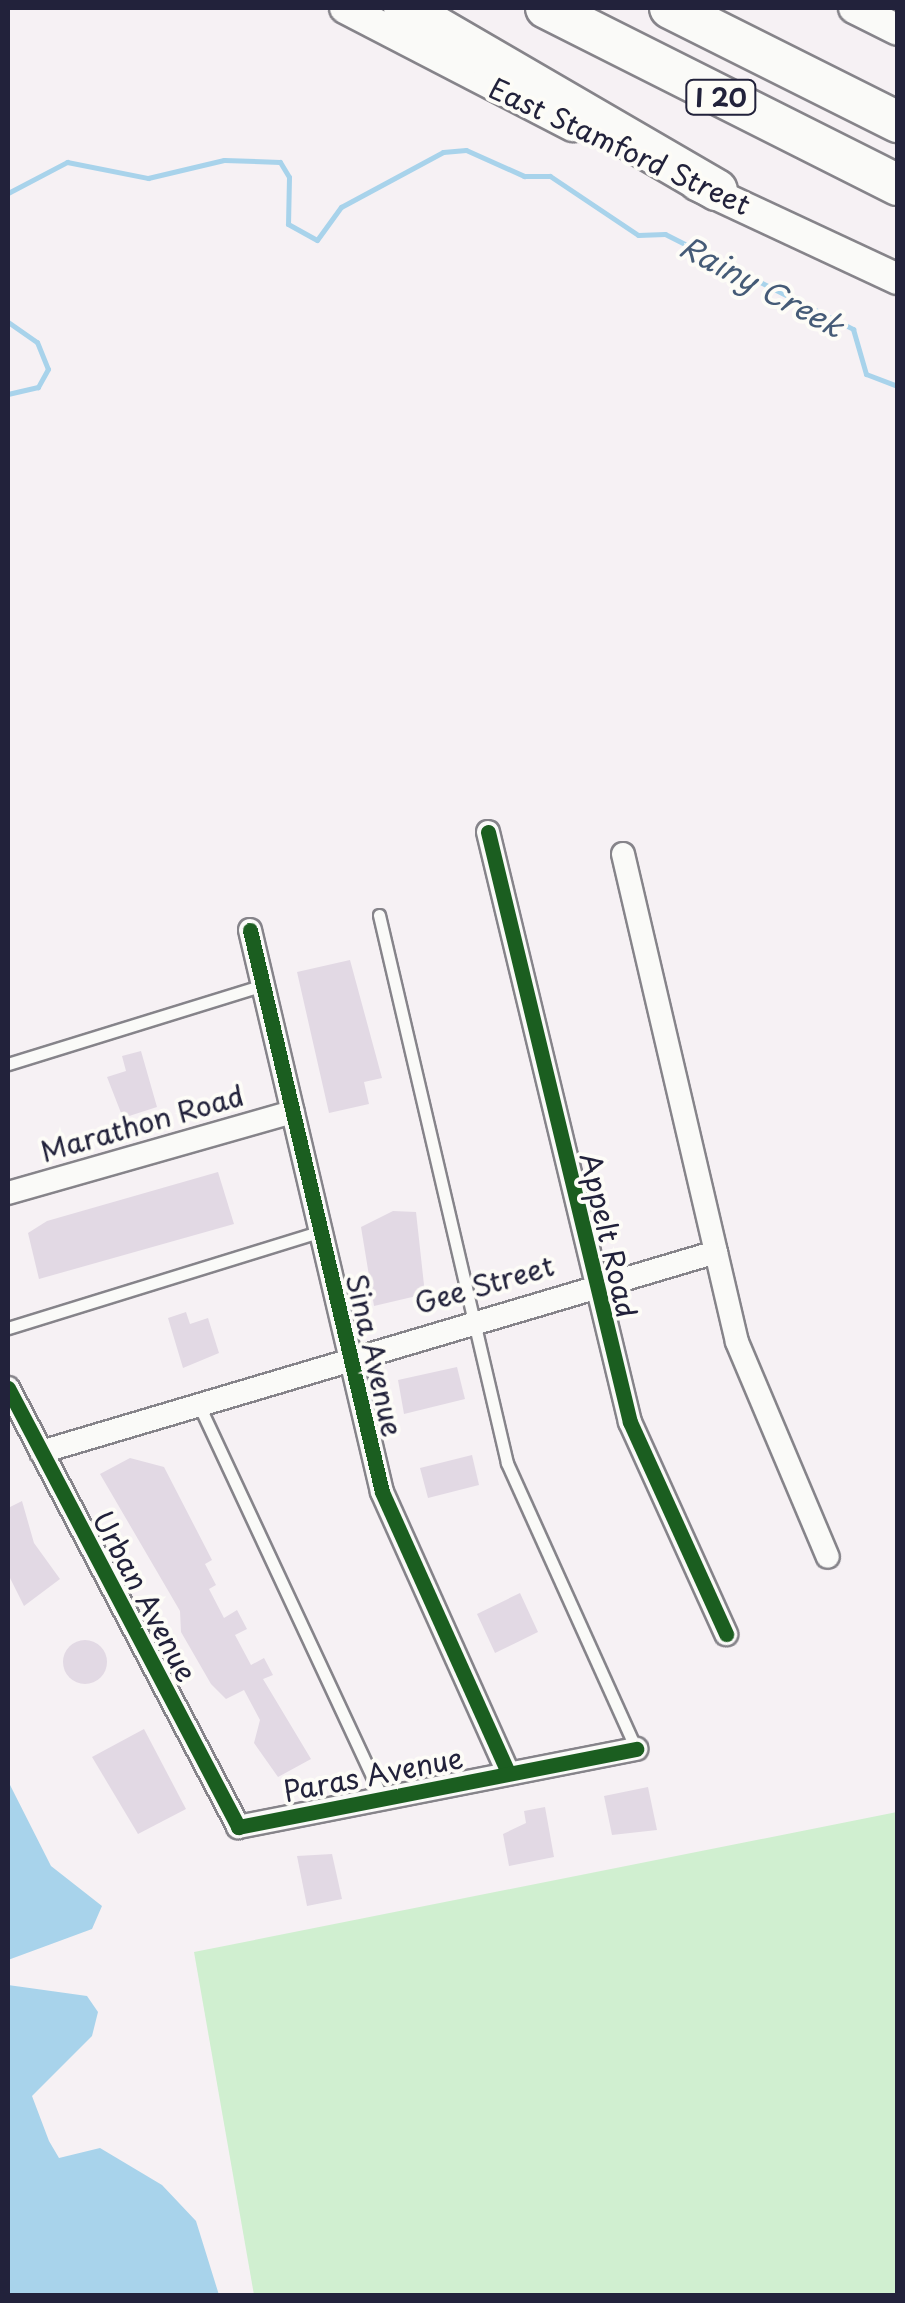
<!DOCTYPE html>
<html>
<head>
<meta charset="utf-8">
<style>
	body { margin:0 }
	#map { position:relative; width:905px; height:2303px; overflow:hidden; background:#f6f1f4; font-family:"Playpen Sans",sans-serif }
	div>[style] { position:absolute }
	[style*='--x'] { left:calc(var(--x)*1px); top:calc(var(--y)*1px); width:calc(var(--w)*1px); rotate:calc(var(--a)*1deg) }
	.green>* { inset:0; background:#d0efd0 }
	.water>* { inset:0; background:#a8d3eb }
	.stream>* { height:5px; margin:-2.5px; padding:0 2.5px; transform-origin:2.5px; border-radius:2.5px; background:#a8d3eb }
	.building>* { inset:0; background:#e2d9e4 }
	.round { border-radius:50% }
	.roads { filter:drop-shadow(2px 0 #86848a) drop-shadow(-2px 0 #86848a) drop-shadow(0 2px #86848a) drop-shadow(0 -2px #86848a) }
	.lane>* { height:11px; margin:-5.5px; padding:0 5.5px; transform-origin:5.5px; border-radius:5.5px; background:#fafaf8 }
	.street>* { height:22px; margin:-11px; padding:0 11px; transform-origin:11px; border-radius:11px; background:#fafaf8 }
	.secondary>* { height:30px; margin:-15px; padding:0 15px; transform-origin:15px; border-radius:15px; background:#fafaf8 }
	.highway>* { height:40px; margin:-20px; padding:0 20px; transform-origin:20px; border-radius:20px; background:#fafaf8 }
	.cycleway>* { height:15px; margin:-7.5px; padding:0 7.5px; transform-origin:7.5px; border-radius:7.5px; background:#1b5e20 }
	span { translate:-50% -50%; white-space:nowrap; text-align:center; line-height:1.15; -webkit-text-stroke:8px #fdfcf7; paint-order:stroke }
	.shield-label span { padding:2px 8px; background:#fdfcf7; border:2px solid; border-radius:8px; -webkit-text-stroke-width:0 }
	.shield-label { font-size:25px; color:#22223b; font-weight:700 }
	.street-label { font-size:28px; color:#22223b }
	.water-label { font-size:30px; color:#455b77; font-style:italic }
	.frame { position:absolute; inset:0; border:10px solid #22223b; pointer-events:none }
</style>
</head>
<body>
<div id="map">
	<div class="green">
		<div style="clip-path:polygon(897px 1812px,897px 2295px,254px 2295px,194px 1952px)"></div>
	</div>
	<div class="water">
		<div style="clip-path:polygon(8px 1781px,51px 1866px,102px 1906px,92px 1929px,8px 1960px)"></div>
		<div style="clip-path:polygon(8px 1985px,87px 1996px,98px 2012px,92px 2036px,32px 2096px,49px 2141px,59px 2158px,100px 2148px,162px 2185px,196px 2221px,219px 2295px,8px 2295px)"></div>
	</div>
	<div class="stream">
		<div style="--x:8;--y:193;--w:67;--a:-27.7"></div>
		<div style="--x:67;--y:162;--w:83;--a:11.2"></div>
		<div style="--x:148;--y:178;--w:78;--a:-13.3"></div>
		<div style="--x:224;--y:160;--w:56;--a:2"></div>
		<div style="--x:280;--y:162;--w:17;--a:59"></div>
		<div style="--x:289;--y:177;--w:47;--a:91.2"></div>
		<div style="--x:288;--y:224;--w:33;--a:29"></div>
		<div style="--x:317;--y:240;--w:41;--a:-54"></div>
		<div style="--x:341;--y:207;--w:116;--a:-28.3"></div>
		<div style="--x:443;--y:152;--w:23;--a:-5"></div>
		<div style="--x:466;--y:150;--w:64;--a:24.1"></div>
		<div style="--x:524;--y:176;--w:26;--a:0"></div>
		<div style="--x:550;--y:176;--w:106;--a:33.8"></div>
		<div style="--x:638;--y:235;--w:27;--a:-2"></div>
		<div style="--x:665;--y:234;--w:211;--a:26.8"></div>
		<div style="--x:853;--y:329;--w:47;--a:73.9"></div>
		<div style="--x:866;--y:374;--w:34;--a:21"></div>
		<div style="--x:8;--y:322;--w:35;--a:35"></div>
		<div style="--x:37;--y:342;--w:29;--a:68"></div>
		<div style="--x:48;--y:369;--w:21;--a:119"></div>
		<div style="--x:38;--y:387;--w:31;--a:167"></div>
	</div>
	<div class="building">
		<div style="clip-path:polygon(350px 960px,382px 1078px,364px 1082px,369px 1104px,329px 1113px,297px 972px)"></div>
		<div style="clip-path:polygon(141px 1051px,157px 1107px,123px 1118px,107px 1077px,126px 1071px,122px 1056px)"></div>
		<div style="clip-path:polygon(218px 1172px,234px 1224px,39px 1279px,28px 1233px,47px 1221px)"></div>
		<div style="clip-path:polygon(393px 1211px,416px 1212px,425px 1294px,374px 1306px,361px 1227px)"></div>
		<div style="clip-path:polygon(186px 1312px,190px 1324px,208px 1318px,219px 1353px,183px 1368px,168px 1318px)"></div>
		<div style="clip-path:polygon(457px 1367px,465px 1399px,404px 1414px,398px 1380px)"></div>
		<div style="clip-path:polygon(472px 1455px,479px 1485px,428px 1498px,420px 1468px)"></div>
		<div style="clip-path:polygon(130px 1458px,164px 1467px,212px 1560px,205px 1564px,216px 1585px,209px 1589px,224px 1618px,237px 1610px,247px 1629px,235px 1635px,251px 1665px,264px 1658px,273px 1675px,263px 1679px,311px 1759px,278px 1777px,254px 1743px,260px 1720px,244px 1690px,226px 1699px,211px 1684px,181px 1632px,180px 1611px,100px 1474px)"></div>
		<div style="clip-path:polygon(22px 1501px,34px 1543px,60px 1579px,24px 1606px,8px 1574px,8px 1508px)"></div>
		<div style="clip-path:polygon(520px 1593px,538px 1632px,495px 1653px,477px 1614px)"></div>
		<div class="round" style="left:63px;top:1640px;width:44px;height:44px"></div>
		<div style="clip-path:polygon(144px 1729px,186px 1809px,138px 1834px,92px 1757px)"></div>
		<div style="clip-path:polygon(648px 1787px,657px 1830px,612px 1835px,604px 1796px)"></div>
		<div style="clip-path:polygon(545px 1807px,554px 1857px,509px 1866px,503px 1834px,526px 1823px,524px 1811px)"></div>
		<div style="clip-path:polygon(332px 1854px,342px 1899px,307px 1906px,297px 1856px)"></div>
	</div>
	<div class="roads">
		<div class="lane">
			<div style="--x:379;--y:915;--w:563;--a:76.85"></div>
			<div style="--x:507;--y:1463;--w:314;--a:65.7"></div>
			<div style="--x:8;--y:1064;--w:267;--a:-17.2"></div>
			<div style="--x:8;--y:1328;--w:328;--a:-17.2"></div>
			<div style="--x:198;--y:1403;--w:436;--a:65"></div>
		</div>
		<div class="street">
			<div style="--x:488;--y:832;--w:607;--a:76.47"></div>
			<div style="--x:630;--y:1422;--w:233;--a:65.6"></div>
			<div style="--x:623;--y:854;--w:501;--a:76.85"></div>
			<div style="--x:737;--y:1342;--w:233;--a:67.1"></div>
			<div style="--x:250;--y:930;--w:577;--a:76.78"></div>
			<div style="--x:382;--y:1492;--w:308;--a:65.8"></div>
			<div style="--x:8;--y:1193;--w:296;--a:-15.9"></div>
			<div style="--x:8;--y:1388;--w:496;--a:62.3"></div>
			<div style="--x:238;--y:1827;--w:406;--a:-11.1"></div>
			<div style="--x:41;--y:1452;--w:704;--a:-16.5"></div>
		</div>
		<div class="secondary">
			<div style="--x:345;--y:8;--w:257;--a:27.4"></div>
			<div style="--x:854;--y:8;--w:49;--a:26.6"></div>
			<div style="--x:696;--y:185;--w:223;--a:25"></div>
		</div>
		<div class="highway">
			<div style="--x:404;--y:8;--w:362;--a:30.2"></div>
			<div style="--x:546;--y:8;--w:394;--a:26.7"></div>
			<div style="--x:670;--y:8;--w:255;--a:26.6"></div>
		</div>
	</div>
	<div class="cycleway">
		<div style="--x:488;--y:832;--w:607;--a:76.47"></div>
		<div style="--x:630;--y:1422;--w:233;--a:65.6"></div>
		<div style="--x:250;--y:930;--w:577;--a:76.78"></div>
		<div style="--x:382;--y:1492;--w:308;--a:65.8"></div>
		<div style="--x:8;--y:1388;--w:496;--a:62.3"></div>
		<div style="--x:238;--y:1827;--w:406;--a:-11.1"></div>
	</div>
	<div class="shield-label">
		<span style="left:721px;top:97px">I 20</span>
	</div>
	<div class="street-label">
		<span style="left:620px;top:146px;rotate:25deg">East Stamford Street</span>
		<span style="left:142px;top:1123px;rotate:-16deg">Marathon Road</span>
		<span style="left:609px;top:1235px;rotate:77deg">Appelt Road</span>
		<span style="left:484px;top:1284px;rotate:-16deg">Gee Street</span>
		<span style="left:375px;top:1355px;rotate:77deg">Sina Avenue</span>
		<span style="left:145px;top:1596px;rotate:62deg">Urban Avenue</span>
		<span style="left:373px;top:1774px;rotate:-11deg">Paras Avenue</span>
	</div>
	<div class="water-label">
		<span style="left:762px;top:286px;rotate:28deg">Rainy Creek</span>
	</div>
	<div class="frame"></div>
</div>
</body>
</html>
